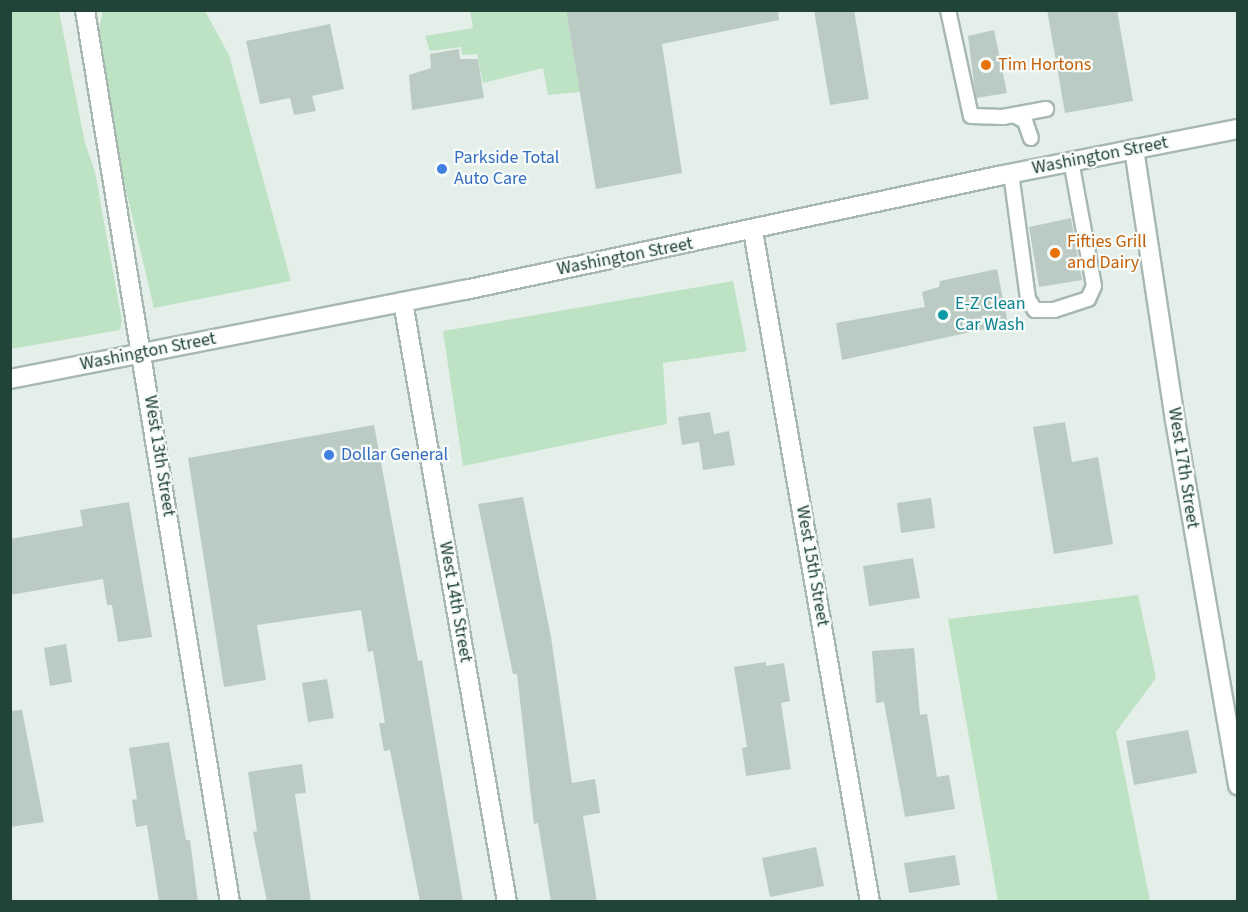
<!DOCTYPE html>
<html>
<head>
<meta charset="utf-8">
<style>
	body { margin:0 }
	#map { position:relative; width:1248px; height:912px; overflow:hidden; background:#e5efea; font-family:"Source Sans 3",sans-serif }
	div>[style] { position:absolute }
	[style*='--x'] { left:calc(var(--x)*1px); top:calc(var(--y)*1px); width:calc(var(--w)*1px); rotate:calc(var(--a)*1deg) }
	.green>* { inset:0; background:#bde2c4 }
	.building>* { inset:0; background:#bacbc3 }
	.roads { filter:drop-shadow(2px 0 #a7b8b1) drop-shadow(-2px 0 #a7b8b1) drop-shadow(0 2px #a7b8b1) drop-shadow(0 -2px #a7b8b1) }
	.service>* { height:14px; margin:-7px; padding:0 7px; transform-origin:7px; border-radius:7px; background:#fff }
	.minor>* { height:18px; margin:-9px; padding:0 9px; transform-origin:9px; border-radius:9px; background:#fff }
	.secondary>* { height:18px; margin:-9px; padding:0 9px; transform-origin:9px; border-radius:9px; background:#fff }
	.dots>* { width:16px; height:16px; translate:-50% -50%; box-sizing:border-box; border:3px solid #f7fbf9; border-radius:50% }
	span { translate:-50% -50%; white-space:nowrap; text-align:center; line-height:1.15; -webkit-text-stroke:4.5px #f7fbf9; paint-order:stroke }
	.food-label { font-size:18px; color:#c56008 }
	.left { translate:0 -50%; text-align:left }
	.street-label { font-size:18px; color:#224438 }
	.shop-label { font-size:18px; color:#366cbe }
	.culture-label { font-size:18px; color:#0d838f }
	.frame { position:absolute; inset:0; border:12px solid #224438; pointer-events:none }
</style>
</head>
<body>
<div id="map">
	<div class="green">
		<div style="clip-path:polygon(11px 10px,59px 11px,85px 143px,95px 172px,122px 321px,120px 330px,11px 349px)"></div>
		<div style="clip-path:polygon(103px 11px,205px 11px,229px 55px,291px 281px,154px 308px,117px 152px,97px 38px)"></div>
		<div style="clip-path:polygon(470px 11px,566px 11px,580px 92px,548px 95px,543px 68px,483px 83px,477px 54px,462px 55px,461px 47px,430px 51px,425px 36px,473px 28px)"></div>
		<div style="clip-path:polygon(733px 281px,747px 351px,663px 363px,667px 424px,463px 466px,443px 331px)"></div>
		<div style="clip-path:polygon(1138px 595px,1156px 678px,1116px 732px,1150px 901px,998px 901px,948px 619px)"></div>
	</div>
	<div class="building">
		<div style="clip-path:polygon(566px 10px,778px 10px,779px 20px,662px 44px,682px 173px,596px 189px)"></div>
		<div style="clip-path:polygon(814px 10px,854px 10px,869px 99px,830px 105px)"></div>
		<div style="clip-path:polygon(1047px 10px,1117px 10px,1133px 101px,1065px 113px)"></div>
		<div style="clip-path:polygon(330px 24px,344px 89px,312px 96px,316px 111px,294px 115px,290px 98px,260px 104px,246px 41px)"></div>
		<div style="clip-path:polygon(994px 30px,1007px 93px,976px 98px,968px 36px)"></div>
		<div style="clip-path:polygon(459px 49px,460px 59px,478px 59px,484px 98px,412px 110px,409px 75px,431px 68px,430px 54px)"></div>
		<div style="clip-path:polygon(1071px 218px,1082px 280px,1039px 287px,1029px 227px)"></div>
		<div style="clip-path:polygon(997px 269px,1008px 324px,842px 360px,836px 323px,925px 307px,922px 292px,939px 287px,940px 281px)"></div>
		<div style="clip-path:polygon(710px 412px,714px 434px,729px 431px,735px 465px,703px 470px,699px 442px,682px 445px,678px 417px)"></div>
		<div style="clip-path:polygon(1065px 422px,1072px 462px,1098px 457px,1113px 544px,1054px 554px,1033px 427px)"></div>
		<div style="clip-path:polygon(374px 425px,418px 661px,422px 660px,463px 902px,420px 902px,390px 750px,384px 751px,379px 723px,385px 723px,373px 651px,368px 652px,361px 610px,257px 625px,266px 680px,224px 687px,188px 458px)"></div>
		<div style="clip-path:polygon(523px 497px,551px 637px,572px 783px,595px 779px,600px 813px,583px 816px,597px 902px,551px 902px,538px 823px,534px 824px,517px 674px,513px 674px,478px 504px)"></div>
		<div style="clip-path:polygon(931px 498px,935px 528px,901px 533px,897px 503px)"></div>
		<div style="clip-path:polygon(129px 502px,152px 637px,118px 642px,112px 605px,107px 605px,103px 579px,10px 595px,10px 539px,83px 526px,80px 510px)"></div>
		<div style="clip-path:polygon(913px 558px,920px 598px,869px 606px,863px 566px)"></div>
		<div style="clip-path:polygon(66px 644px,72px 682px,50px 686px,44px 648px)"></div>
		<div style="clip-path:polygon(914px 648px,920px 715px,927px 714px,937px 777px,949px 775px,955px 809px,905px 817px,884px 702px,876px 703px,872px 651px)"></div>
		<div style="clip-path:polygon(766px 662px,766px 666px,784px 663px,790px 701px,781px 703px,791px 769px,746px 776px,742px 748px,747px 747px,734px 667px)"></div>
		<div style="clip-path:polygon(327px 679px,334px 718px,308px 722px,302px 683px)"></div>
		<div style="clip-path:polygon(22px 710px,44px 822px,10px 827px,10px 711px)"></div>
		<div style="clip-path:polygon(1188px 730px,1197px 773px,1134px 785px,1126px 741px)"></div>
		<div style="clip-path:polygon(169px 742px,186px 840px,190px 840px,198px 902px,159px 902px,147px 825px,136px 827px,132px 800px,137px 799px,129px 748px)"></div>
		<div style="clip-path:polygon(302px 764px,306px 793px,295px 794px,311px 902px,267px 902px,253px 832px,257px 831px,248px 772px)"></div>
		<div style="clip-path:polygon(816px 847px,824px 886px,770px 897px,762px 858px)"></div>
		<div style="clip-path:polygon(955px 855px,960px 885px,909px 893px,904px 863px)"></div>
	</div>
	<div class="roads">
		<div class="service">
			<div style="--x:948;--y:10;--w:108;--a:77.8"></div>
			<div style="--x:971;--y:116;--w:32;--a:2"></div>
			<div style="--x:1003;--y:117;--w:44;--a:-10.5"></div>
			<div style="--x:1014;--y:115;--w:13;--a:29"></div>
			<div style="--x:1025;--y:121;--w:18;--a:71"></div>
			<div style="--x:1011;--y:173;--w:127;--a:82.3"></div>
			<div style="--x:1028;--y:299;--w:13;--a:58"></div>
			<div style="--x:1035;--y:310;--w:19;--a:0"></div>
			<div style="--x:1054;--y:310;--w:36;--a:-18"></div>
			<div style="--x:1088;--y:299;--w:14;--a:-65"></div>
			<div style="--x:1094;--y:286;--w:127;--a:-100.4"></div>
		</div>
		<div class="minor">
			<div style="--x:85;--y:10;--w:904;--a:80.77"></div>
			<div style="--x:1134;--y:149;--w:274;--a:81.4"></div>
			<div style="--x:1175;--y:420;--w:371;--a:80.2"></div>
			<div style="--x:753;--y:231;--w:681;--a:80.11"></div>
			<div style="--x:403;--y:302;--w:609;--a:80.17"></div>
		</div>
		<div class="secondary">
			<div style="--x:10;--y:379;--w:464;--a:-11.1"></div>
			<div style="--x:465;--y:290;--w:545;--a:-12.07"></div>
			<div style="--x:998;--y:176;--w:245;--a:-11.1"></div>
		</div>
	</div>
	<div class="dots">
		<div style="left:986px;top:65px;background:#e8710a"></div>
		<div style="left:442px;top:169px;background:#3f7fe0"></div>
		<div style="left:1055px;top:253px;background:#e8710a"></div>
		<div style="left:943px;top:315px;background:#0f9aa8"></div>
		<div style="left:329px;top:455px;background:#3f7fe0"></div>
	</div>
	<div class="food-label">
		<span class="left" style="left:998px;top:65px">Tim Hortons</span>
		<span class="left" style="left:1067px;top:253px">Fifties Grill<br>and Dairy</span>
	</div>
	<div class="street-label">
		<span style="left:1100px;top:156px;rotate:-11deg">Washington Street</span>
		<span style="left:625px;top:257px;rotate:-11deg">Washington Street</span>
		<span style="left:148px;top:352px;rotate:-11deg">Washington Street</span>
		<span style="left:159px;top:456px;rotate:81deg">West 13th Street</span>
		<span style="left:1183px;top:468px;rotate:81deg">West 17th Street</span>
		<span style="left:812px;top:566px;rotate:80deg">West 15th Street</span>
		<span style="left:455px;top:602px;rotate:80deg">West 14th Street</span>
	</div>
	<div class="shop-label">
		<span class="left" style="left:454px;top:169px">Parkside Total<br>Auto Care</span>
		<span class="left" style="left:341px;top:455px">Dollar General</span>
	</div>
	<div class="culture-label">
		<span class="left" style="left:955px;top:315px">E-Z Clean<br>Car Wash</span>
	</div>
	<div class="frame"></div>
</div>
</body>
</html>
